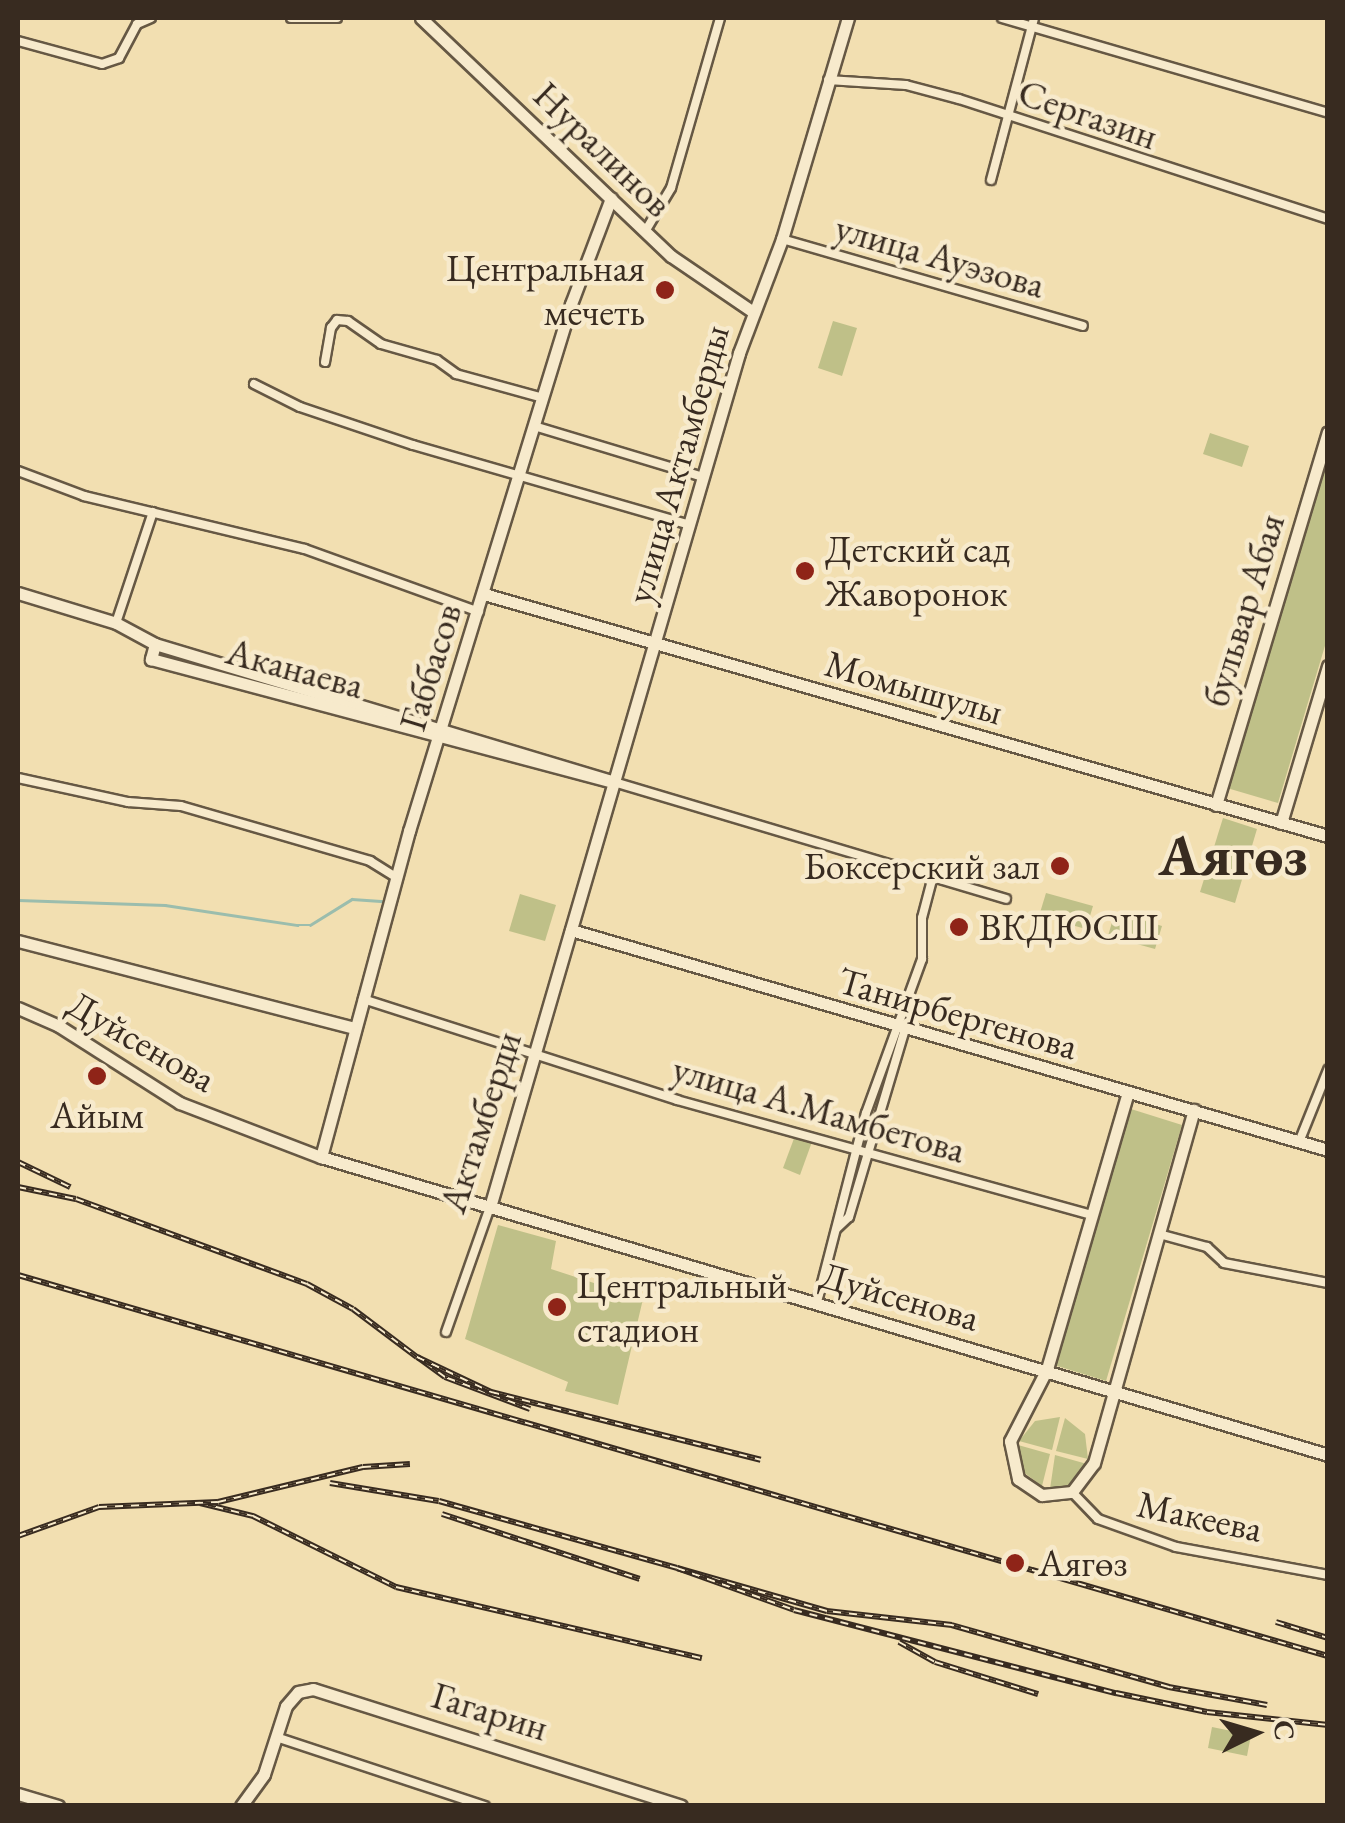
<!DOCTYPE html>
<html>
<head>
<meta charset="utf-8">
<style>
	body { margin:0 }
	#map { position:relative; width:1345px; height:1823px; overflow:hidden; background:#f2dfb1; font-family:"EB Garamond",serif }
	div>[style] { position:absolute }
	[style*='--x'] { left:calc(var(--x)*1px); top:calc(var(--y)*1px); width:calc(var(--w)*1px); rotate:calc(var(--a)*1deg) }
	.green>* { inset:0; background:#bfc088 }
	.stream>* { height:2.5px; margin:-1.25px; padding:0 1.25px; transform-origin:1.25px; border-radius:1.25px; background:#9bbdad }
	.roads { filter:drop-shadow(2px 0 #665844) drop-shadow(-2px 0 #665844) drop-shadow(0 2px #665844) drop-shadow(0 -2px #665844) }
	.street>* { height:8px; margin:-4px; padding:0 4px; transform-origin:4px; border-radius:4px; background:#f7eacc }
	.secondary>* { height:11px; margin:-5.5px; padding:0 5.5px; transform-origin:5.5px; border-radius:5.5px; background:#f7eacc }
	.rail>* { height:6px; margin-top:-3px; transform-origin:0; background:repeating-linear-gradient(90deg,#f7eacc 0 8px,#382b20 0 16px); box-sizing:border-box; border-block:2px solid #382b20 }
	.dots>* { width:28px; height:28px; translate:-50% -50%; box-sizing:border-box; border:5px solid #f7eacc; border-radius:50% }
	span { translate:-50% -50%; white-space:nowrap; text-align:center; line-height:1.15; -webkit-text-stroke:9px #f7eacc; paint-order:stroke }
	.street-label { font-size:38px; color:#382b20 }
	.poi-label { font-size:38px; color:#382b20 }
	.right { translate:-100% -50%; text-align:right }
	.left { translate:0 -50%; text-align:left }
	.town-label { font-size:58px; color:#382b20; font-weight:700 }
	.frame { position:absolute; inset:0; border:20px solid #382b20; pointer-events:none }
	.north { position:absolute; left:1205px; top:1683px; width:100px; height:100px; -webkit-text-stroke:8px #f7eacc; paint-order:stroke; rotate:85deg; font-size:28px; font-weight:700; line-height:40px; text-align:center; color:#382b20 }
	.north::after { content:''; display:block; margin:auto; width:35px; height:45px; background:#382b20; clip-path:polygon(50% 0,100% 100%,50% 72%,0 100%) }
</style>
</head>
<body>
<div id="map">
	<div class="green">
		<div style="clip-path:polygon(833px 321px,857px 328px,842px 376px,818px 368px)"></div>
		<div style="clip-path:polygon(1210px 433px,1249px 446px,1242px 467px,1203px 454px)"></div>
		<div style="clip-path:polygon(1327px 452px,1327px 639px,1278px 803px,1227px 788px)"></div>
		<div style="clip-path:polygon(1223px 818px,1257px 829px,1235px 903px,1200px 892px)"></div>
		<div style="clip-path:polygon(1046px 893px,1093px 906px,1086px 929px,1039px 916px)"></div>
		<div style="clip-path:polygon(520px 894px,556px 905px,545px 941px,509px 931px)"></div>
		<div style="clip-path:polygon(1115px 912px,1162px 926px,1155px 949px,1108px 936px)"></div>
		<div style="clip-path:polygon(1131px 1109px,1182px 1125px,1106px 1381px,1054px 1365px)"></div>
		<div style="clip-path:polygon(796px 1133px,813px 1139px,800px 1175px,783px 1168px)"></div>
		<div style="clip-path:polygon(498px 1225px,556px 1241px,551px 1269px,643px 1299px,618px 1405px,565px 1391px,568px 1382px,465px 1339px)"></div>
		<div style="clip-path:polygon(1060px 1417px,1052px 1450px,1019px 1441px,1035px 1421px)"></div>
		<div style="clip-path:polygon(1065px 1418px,1085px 1434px,1088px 1459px,1056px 1451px)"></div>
		<div style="clip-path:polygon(1018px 1445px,1050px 1454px,1042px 1486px,1022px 1471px)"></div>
		<div style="clip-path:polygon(1055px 1455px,1087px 1464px,1072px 1484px,1050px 1489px)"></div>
		<div style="clip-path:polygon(1212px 1727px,1251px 1735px,1247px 1756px,1208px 1748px)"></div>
	</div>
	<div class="stream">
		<div style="--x:18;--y:900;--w:147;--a:1.9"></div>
		<div style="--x:165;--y:905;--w:134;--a:8.6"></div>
		<div style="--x:297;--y:925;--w:13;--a:0"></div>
		<div style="--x:310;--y:925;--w:49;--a:-31.8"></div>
		<div style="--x:352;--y:899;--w:32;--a:4"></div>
	</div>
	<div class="roads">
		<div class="street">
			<div style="--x:291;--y:18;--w:46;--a:0"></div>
			<div style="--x:1002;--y:18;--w:340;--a:16.2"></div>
			<div style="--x:18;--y:41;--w:87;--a:15.3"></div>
			<div style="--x:102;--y:64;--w:18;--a:-19"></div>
			<div style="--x:119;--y:58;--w:38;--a:-62"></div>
			<div style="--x:137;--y:24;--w:15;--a:-23"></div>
			<div style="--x:828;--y:80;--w:78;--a:3.7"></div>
			<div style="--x:906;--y:85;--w:55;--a:14.8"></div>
			<div style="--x:959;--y:99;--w:388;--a:18"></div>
			<div style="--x:991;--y:180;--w:168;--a:-75.1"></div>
			<div style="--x:646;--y:230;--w:49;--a:-59.2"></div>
			<div style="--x:671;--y:188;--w:177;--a:-73.9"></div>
			<div style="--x:782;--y:239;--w:313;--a:16.1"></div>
			<div style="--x:325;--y:362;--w:35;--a:-80"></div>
			<div style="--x:331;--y:328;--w:10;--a:-53"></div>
			<div style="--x:337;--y:320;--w:11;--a:5"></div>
			<div style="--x:348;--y:321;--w:40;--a:34.9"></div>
			<div style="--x:381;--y:344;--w:58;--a:15.9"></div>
			<div style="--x:437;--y:360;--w:24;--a:36"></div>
			<div style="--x:456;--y:374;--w:90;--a:15.4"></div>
			<div style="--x:254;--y:384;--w:51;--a:26.6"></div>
			<div style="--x:300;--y:407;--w:119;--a:18.6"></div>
			<div style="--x:413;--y:445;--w:288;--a:16.1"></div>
			<div style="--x:534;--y:426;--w:177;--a:16.8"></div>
			<div style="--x:18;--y:471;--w:71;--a:20.7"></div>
			<div style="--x:84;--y:496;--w:227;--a:13.5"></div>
			<div style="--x:305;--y:549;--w:185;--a:19.9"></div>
			<div style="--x:116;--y:623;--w:117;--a:-71.6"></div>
			<div style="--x:18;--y:778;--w:113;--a:12.3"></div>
			<div style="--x:128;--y:802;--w:53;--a:4.3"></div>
			<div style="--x:181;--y:806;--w:197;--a:16.2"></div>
			<div style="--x:370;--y:861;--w:31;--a:32"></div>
			<div style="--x:614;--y:782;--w:409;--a:16.6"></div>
			<div style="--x:363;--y:999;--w:330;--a:17.8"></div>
			<div style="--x:677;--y:1100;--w:427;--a:15.5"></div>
			<div style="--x:1299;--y:1142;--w:78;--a:-68.1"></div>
			<div style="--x:837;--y:1228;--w:16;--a:-43"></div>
			<div style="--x:849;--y:1217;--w:196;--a:-73.4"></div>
			<div style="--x:1159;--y:1234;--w:50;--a:15.2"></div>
			<div style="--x:1207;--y:1247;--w:23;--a:43"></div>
			<div style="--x:1224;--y:1263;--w:106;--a:10.9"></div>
			<div style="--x:817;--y:1302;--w:195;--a:-75.5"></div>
			<div style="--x:866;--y:1113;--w:164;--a:-70"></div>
			<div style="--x:922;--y:959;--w:41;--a:-90"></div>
			<div style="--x:922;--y:918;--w:43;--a:-75.3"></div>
			<div style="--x:446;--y:1332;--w:133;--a:-70.6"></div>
			<div style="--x:1072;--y:1492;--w:37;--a:46"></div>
			<div style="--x:1098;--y:1519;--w:83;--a:19.7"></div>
			<div style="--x:1176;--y:1547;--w:155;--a:10.4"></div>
			<div style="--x:276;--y:1737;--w:220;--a:18.3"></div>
		</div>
		<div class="secondary">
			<div style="--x:421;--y:18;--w:345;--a:43.6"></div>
			<div style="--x:671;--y:256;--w:99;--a:34.3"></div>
			<div style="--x:18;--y:593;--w:102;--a:17"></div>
			<div style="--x:116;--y:623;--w:44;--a:28.3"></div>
			<div style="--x:155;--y:644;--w:479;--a:16.7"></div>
			<div style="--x:484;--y:594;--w:878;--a:16"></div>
			<div style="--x:155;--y:644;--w:16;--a:105"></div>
			<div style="--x:151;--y:659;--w:479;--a:14.9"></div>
			<div style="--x:1216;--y:805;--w:389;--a:-73.3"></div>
			<div style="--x:1281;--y:823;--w:164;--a:-73.3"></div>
			<div style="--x:571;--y:930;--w:788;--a:16.2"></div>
			<div style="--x:18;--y:941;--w:348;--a:14.5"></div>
			<div style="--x:18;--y:1008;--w:45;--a:23.7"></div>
			<div style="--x:59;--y:1026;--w:143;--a:32.5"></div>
			<div style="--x:180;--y:1103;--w:151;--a:21"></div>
			<div style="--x:321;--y:1157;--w:1050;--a:16.48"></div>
			<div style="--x:1128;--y:1092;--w:289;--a:106.3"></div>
			<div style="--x:1047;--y:1369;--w:81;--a:117.2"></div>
			<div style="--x:1010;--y:1441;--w:39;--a:78"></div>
			<div style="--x:1018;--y:1479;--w:29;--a:34"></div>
			<div style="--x:1042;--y:1495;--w:30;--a:-6"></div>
			<div style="--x:1072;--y:1492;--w:36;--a:-53"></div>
			<div style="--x:1094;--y:1463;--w:367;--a:-74.2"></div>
			<div style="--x:321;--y:1157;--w:338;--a:-74.9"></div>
			<div style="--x:409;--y:831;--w:551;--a:-72.91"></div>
			<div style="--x:571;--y:304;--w:113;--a:-69.3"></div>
			<div style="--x:490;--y:1207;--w:890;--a:-73.74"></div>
			<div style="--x:739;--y:353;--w:122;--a:-69.3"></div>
			<div style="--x:782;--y:239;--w:231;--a:-73.4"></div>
			<div style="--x:18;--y:1794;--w:42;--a:16.7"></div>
			<div style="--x:241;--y:1806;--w:39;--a:-54"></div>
			<div style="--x:264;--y:1774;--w:71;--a:-72.1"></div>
			<div style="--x:286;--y:1706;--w:18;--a:-49"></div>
			<div style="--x:298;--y:1692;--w:15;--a:-11"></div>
			<div style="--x:313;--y:1689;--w:386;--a:17.6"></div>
		</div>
	</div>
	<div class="rail">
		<div style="--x:18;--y:1162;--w:58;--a:25.7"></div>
		<div style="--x:18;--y:1187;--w:59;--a:11.7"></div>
		<div style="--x:76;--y:1199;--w:246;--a:20.2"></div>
		<div style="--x:307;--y:1284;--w:52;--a:28.5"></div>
		<div style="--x:353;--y:1309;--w:80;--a:36.9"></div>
		<div style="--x:18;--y:1275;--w:1364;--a:16.22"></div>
		<div style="--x:530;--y:1409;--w:91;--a:-159.4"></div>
		<div style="--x:445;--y:1377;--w:34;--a:-144"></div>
		<div style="--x:417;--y:1357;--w:82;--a:25.3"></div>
		<div style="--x:491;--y:1392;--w:278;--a:14.1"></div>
		<div style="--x:330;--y:1483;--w:110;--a:9.4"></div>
		<div style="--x:439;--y:1501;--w:247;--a:15.7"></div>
		<div style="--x:200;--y:1503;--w:55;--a:13.8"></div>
		<div style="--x:253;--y:1516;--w:160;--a:26.4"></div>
		<div style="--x:396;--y:1587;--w:314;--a:13.1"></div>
		<div style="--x:442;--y:1514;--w:208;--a:18.2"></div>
		<div style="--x:18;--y:1536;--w:86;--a:-19.7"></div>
		<div style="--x:99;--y:1507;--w:119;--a:-2.4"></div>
		<div style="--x:218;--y:1502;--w:149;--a:-13.6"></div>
		<div style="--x:363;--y:1467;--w:47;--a:-3.7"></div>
		<div style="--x:1276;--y:1622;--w:54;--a:17.1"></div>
		<div style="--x:899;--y:1642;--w:41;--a:29.1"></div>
		<div style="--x:935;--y:1662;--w:108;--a:17.3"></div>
		<div style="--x:1267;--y:1705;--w:100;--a:-169.6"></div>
		<div style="--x:1169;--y:1687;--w:226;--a:-164.1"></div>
		<div style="--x:952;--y:1625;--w:126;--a:-173.6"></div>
		<div style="--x:827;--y:1611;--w:156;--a:-164"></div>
		<div style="--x:677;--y:1568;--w:124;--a:19.7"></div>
		<div style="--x:794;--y:1610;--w:333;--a:14.5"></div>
		<div style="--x:1116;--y:1693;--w:93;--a:11.8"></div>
		<div style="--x:1207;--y:1712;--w:122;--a:6.1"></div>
	</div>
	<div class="dots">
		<div style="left:665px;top:290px;background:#8f2418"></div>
		<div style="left:805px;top:571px;background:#8f2418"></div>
		<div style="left:1060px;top:866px;background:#8f2418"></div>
		<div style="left:959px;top:927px;background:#8f2418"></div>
		<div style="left:97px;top:1076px;background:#8f2418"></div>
		<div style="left:557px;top:1307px;background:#8f2418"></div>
		<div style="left:1015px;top:1563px;background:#8f2418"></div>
	</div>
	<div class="street-label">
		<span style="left:1088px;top:114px;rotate:19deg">Сергазин</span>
		<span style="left:603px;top:149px;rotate:44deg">Нуралинов</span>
		<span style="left:940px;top:256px;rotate:16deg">улица Ауэзова</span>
		<span style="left:677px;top:464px;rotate:-74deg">улица Актамберды</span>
		<span style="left:1243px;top:610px;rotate:-73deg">бульвар Абая</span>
		<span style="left:430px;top:667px;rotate:-73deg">Габбасов</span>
		<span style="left:295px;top:668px;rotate:15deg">Аканаева</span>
		<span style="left:914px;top:687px;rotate:16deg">Момышулы</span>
		<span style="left:958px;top:1013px;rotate:16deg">Танирбергенова</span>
		<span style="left:142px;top:1041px;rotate:30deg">Дуйсенова</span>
		<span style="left:819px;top:1109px;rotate:16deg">улица А.Мамбетова</span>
		<span style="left:480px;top:1122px;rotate:-72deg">Актамберди</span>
		<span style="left:900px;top:1296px;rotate:16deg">Дуйсенова</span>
		<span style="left:1200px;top:1516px;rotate:12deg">Макеева</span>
		<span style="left:490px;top:1711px;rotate:17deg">Гагарин</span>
	</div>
	<div class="poi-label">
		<span class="right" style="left:645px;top:290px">Центральная<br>мечеть</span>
		<span class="left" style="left:825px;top:571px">Детский сад<br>Жаворонок</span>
		<span class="right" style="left:1040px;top:866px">Боксерский зал</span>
		<span class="left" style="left:979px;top:927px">ВКДЮСШ</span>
		<span style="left:97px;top:1115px">Айым</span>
		<span class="left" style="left:577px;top:1307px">Центральный<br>стадион</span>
		<span class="left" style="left:1038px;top:1563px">Аягөз</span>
	</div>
	<div class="town-label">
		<span style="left:1233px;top:855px">Аягөз</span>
	</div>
	<div class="frame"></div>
	<div class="north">С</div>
</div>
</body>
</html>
